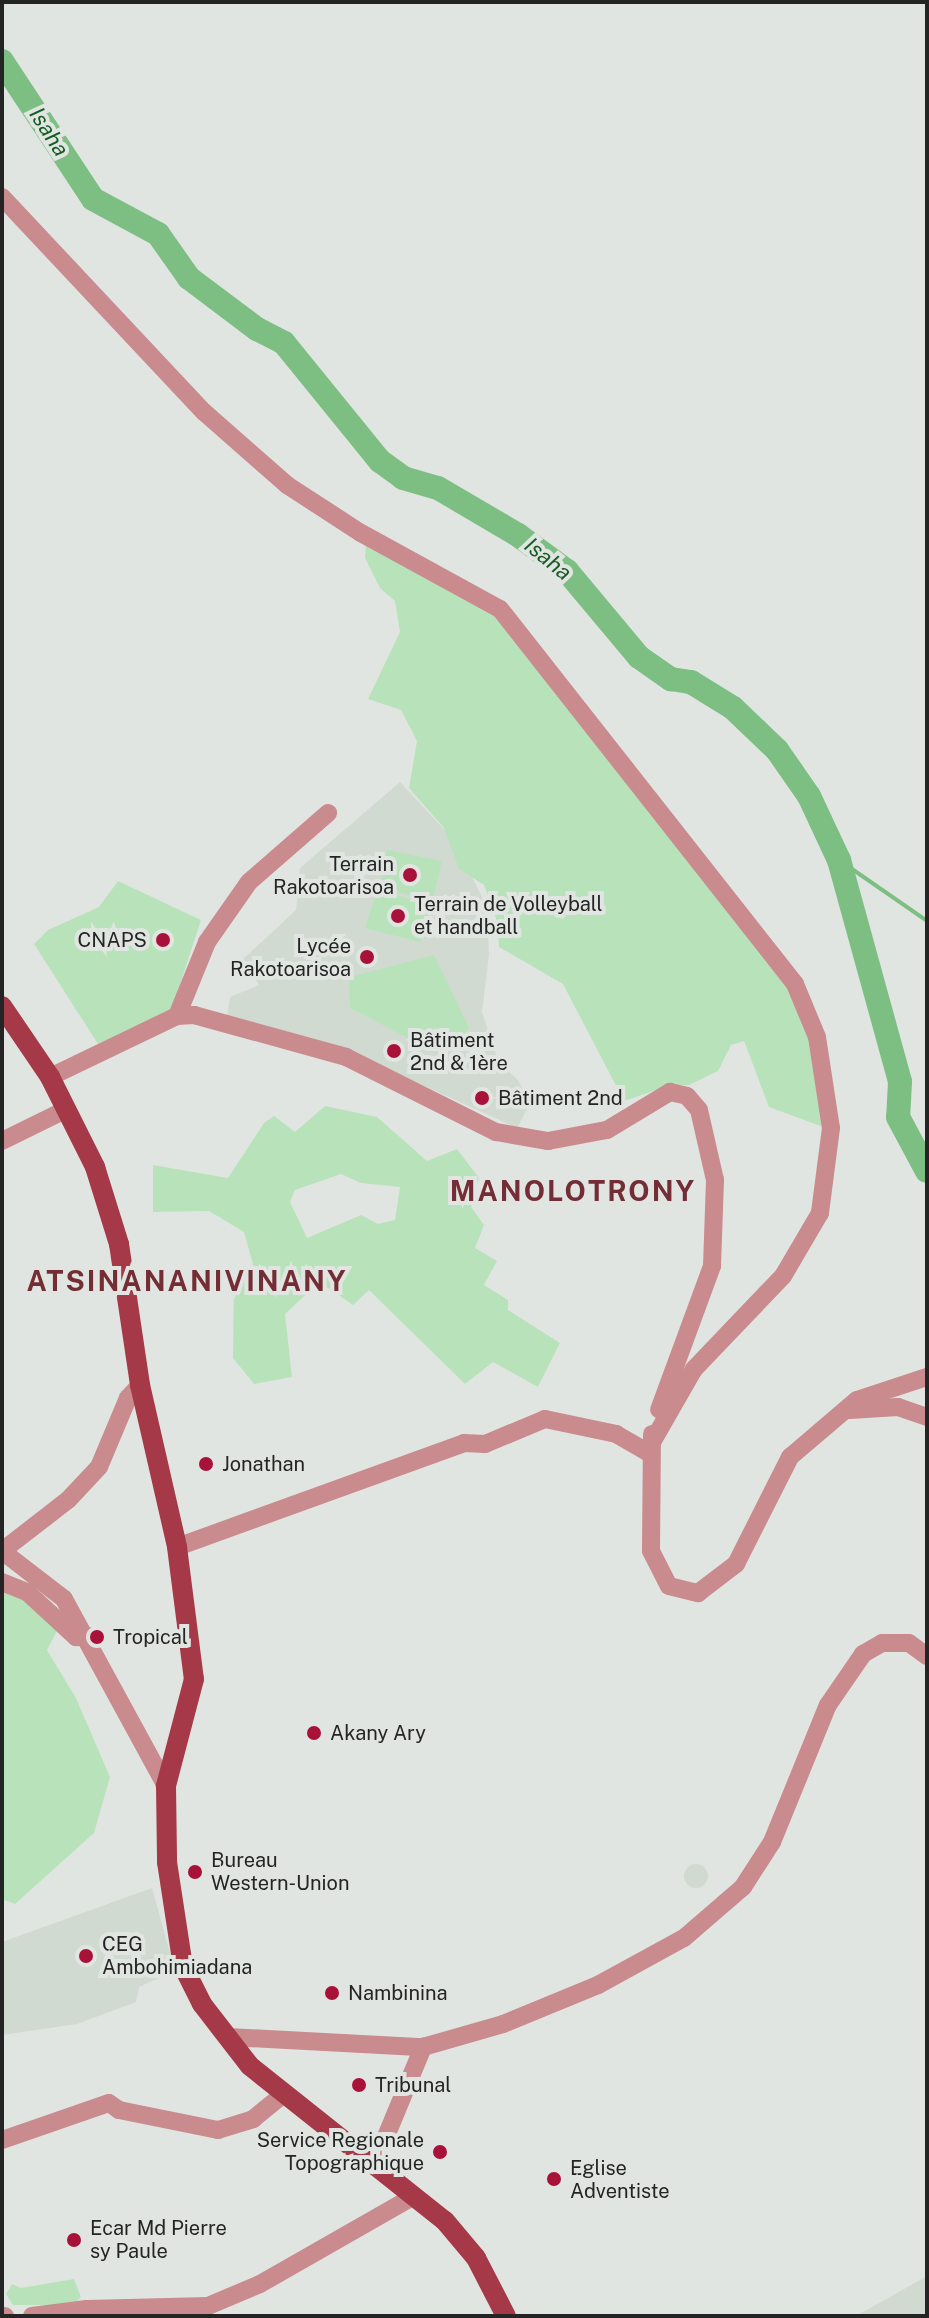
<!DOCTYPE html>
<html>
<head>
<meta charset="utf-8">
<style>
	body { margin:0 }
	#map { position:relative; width:929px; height:2318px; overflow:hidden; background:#e1e5e1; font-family:"Public Sans",sans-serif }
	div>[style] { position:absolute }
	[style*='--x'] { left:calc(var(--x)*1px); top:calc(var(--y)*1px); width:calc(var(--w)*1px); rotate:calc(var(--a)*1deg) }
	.built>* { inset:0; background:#d0dad0 }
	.round { border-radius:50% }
	.green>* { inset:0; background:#b8e3ba }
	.stream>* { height:4px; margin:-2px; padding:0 2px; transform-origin:2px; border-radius:2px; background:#7dbf83 }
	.river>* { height:24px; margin:-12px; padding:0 12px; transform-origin:12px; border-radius:12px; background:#7dbf83 }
	.minor>* { height:18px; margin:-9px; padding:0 9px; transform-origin:9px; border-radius:9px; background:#c98b8e }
	.major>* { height:20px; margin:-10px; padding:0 10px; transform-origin:10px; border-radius:10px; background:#a63948 }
	.dots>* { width:22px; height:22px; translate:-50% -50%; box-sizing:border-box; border:4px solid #e1e5e1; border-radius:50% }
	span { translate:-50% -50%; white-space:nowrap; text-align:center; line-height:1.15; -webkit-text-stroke:8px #e1e5e1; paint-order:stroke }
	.poi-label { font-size:20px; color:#232423 }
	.right { translate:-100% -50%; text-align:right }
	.left { translate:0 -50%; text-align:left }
	.water-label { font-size:22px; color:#165c24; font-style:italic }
	.district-label { font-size:28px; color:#742d35; font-weight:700; letter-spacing:2px }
	.frame { position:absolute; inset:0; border:4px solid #232423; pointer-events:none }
</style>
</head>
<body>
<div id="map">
	<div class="built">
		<div style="clip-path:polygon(400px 782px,455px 841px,487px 908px,489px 955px,482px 1012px,499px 1063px,518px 1080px,530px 1104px,517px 1128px,350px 1052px,227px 1016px,230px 997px,259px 985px,242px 960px,296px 910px,300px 868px)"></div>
		<div class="round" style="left:684px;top:1864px;width:24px;height:24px"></div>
		<div style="clip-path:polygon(152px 1888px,175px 1971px,139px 1987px,136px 2002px,77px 2024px,2px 2035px,2px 1942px)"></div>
		<div style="clip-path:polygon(927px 2276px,927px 2316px,855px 2316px,881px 2302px)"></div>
	</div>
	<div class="green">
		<div style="clip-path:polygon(366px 543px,498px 612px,790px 987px,811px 1039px,826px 1128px,769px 1107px,744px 1041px,731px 1045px,718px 1071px,689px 1085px,671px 1085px,624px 1101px,563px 984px,499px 947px,497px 921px,484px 885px,459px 869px,444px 828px,409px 788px,417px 741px,401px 710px,368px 699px,400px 632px,395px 601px,380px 588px,365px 558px)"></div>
		<div style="clip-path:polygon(387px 850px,442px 861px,433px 899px,379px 889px)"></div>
		<div style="clip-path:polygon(118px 881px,201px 920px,172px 1009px,98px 1044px,34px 944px,48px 930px,99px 907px)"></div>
		<div style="clip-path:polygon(377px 890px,430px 904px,420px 942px,365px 928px)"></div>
		<div style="clip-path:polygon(434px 955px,469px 1028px,443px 1056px,350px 1008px,349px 977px)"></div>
		<div style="clip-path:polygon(evenodd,325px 1106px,377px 1117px,427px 1161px,457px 1149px,479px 1178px,471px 1207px,484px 1225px,475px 1248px,497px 1261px,484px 1285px,508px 1300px,508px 1310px,560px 1343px,538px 1387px,493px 1362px,465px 1384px,369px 1290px,353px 1305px,319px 1282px,285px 1314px,292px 1377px,254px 1384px,233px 1358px,234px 1273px,254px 1268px,244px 1232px,209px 1211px,153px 1212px,153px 1165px,228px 1178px,264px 1123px,274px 1116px,295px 1132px,325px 1106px,341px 1174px,361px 1183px,400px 1187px,395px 1220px,378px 1224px,361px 1215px,307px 1238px,290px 1202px,295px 1190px,341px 1174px)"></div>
		<div style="clip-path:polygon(2px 1588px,13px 1589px,60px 1625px,47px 1650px,76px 1698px,110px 1777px,94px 1833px,15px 1904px,2px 1899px)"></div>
		<div style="clip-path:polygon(74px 2279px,81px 2297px,73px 2305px,13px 2305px,6px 2294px,12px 2284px,21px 2288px)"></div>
	</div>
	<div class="stream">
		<div style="--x:839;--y:860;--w:107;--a:34.7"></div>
	</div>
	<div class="river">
		<div style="--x:2;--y:61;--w:165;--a:56.6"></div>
		<div style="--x:93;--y:199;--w:74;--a:28.3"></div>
		<div style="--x:158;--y:234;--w:54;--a:54.8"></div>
		<div style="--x:189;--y:278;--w:85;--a:36.9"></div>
		<div style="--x:257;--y:329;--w:30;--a:27"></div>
		<div style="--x:284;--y:343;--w:152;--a:50.9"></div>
		<div style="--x:380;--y:461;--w:29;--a:36"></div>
		<div style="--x:403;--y:478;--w:36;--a:16"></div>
		<div style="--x:438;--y:488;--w:93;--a:30.4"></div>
		<div style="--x:518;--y:535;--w:61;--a:36.3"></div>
		<div style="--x:567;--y:571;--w:112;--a:50.1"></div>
		<div style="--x:639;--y:657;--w:39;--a:35"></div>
		<div style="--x:671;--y:679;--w:20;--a:9"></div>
		<div style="--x:691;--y:682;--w:49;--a:31.8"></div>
		<div style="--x:733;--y:708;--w:61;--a:43.7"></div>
		<div style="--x:777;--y:750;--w:56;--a:55.2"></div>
		<div style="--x:809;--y:796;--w:71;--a:64.9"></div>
		<div style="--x:839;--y:860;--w:230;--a:74.6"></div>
		<div style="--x:900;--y:1082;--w:35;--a:93"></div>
		<div style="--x:898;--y:1117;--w:61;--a:61.8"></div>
	</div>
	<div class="minor">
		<div style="--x:2;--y:197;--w:295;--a:46.8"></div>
		<div style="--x:204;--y:412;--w:111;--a:41.3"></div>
		<div style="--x:287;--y:485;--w:88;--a:33"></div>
		<div style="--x:361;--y:533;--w:158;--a:28.7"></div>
		<div style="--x:500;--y:609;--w:477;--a:51.8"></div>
		<div style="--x:795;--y:984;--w:57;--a:67.5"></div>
		<div style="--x:817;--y:1037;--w:92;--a:81.3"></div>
		<div style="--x:831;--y:1128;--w:86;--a:97.4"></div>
		<div style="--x:820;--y:1213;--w:73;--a:120.4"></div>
		<div style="--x:783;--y:1276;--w:129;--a:133.7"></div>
		<div style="--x:694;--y:1369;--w:86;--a:119.8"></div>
		<div style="--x:177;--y:1016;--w:80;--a:-67.9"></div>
		<div style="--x:207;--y:942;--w:73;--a:-55"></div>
		<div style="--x:249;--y:882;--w:105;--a:-41.1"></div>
		<div style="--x:50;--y:1077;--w:141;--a:-25.7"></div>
		<div style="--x:177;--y:1016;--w:17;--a:-3"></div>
		<div style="--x:194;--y:1015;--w:158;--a:15.4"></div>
		<div style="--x:346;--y:1057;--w:168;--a:26.6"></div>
		<div style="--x:496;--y:1132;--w:53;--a:9.8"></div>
		<div style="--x:548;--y:1141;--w:60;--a:-10.6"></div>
		<div style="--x:607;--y:1130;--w:74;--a:-31.1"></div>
		<div style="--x:670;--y:1092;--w:17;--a:13"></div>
		<div style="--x:687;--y:1096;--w:18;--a:49"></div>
		<div style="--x:699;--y:1110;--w:72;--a:77.1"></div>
		<div style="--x:715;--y:1180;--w:86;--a:92"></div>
		<div style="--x:712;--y:1266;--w:153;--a:110.2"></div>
		<div style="--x:2;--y:1141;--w:72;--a:-26.2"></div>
		<div style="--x:850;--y:1410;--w:48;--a:-3.6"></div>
		<div style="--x:898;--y:1407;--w:31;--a:19"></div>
		<div style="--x:652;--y:1434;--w:117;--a:90.5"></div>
		<div style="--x:651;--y:1551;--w:39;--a:63"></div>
		<div style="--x:669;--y:1586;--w:30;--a:14"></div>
		<div style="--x:698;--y:1593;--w:48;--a:-37.3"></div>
		<div style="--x:736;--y:1564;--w:120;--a:-63.2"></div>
		<div style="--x:790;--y:1457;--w:88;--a:-40.4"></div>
		<div style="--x:857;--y:1400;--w:74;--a:-18.2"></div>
		<div style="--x:177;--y:1547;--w:305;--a:-19.9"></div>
		<div style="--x:464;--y:1443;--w:21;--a:3"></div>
		<div style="--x:485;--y:1444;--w:65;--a:-22.6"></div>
		<div style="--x:545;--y:1419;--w:73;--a:11.9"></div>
		<div style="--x:616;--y:1434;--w:39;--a:30"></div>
		<div style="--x:2;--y:1551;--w:78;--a:37.7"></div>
		<div style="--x:64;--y:1599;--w:213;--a:61.4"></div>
		<div style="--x:2;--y:1551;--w:83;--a:-37.7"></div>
		<div style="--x:68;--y:1500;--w:45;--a:-46.8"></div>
		<div style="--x:99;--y:1467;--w:75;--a:-67.2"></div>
		<div style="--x:128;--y:1398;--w:18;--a:-47"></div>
		<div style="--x:2;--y:1582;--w:27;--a:22"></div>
		<div style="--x:27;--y:1592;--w:67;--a:42.6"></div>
		<div style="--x:76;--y:1637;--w:12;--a:-5"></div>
		<div style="--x:229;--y:2037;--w:194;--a:3"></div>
		<div style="--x:423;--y:2047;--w:83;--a:-16"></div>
		<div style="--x:503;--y:2024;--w:103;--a:-22.3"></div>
		<div style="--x:598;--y:1985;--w:98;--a:-28.7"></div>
		<div style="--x:684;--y:1938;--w:78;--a:-40.8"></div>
		<div style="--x:743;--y:1887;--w:54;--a:-57.2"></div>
		<div style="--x:772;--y:1842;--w:148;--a:-67.8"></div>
		<div style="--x:828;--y:1705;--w:62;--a:-55.5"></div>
		<div style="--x:863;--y:1654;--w:22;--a:-30"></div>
		<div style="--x:882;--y:1643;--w:27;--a:0"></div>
		<div style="--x:909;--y:1643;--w:22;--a:36"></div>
		<div style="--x:2;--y:2140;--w:113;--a:-19.1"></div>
		<div style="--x:109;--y:2103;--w:12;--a:35"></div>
		<div style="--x:119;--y:2110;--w:101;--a:11.4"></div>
		<div style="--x:218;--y:2130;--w:37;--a:-17"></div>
		<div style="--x:253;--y:2119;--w:40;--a:-39"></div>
		<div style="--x:375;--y:2163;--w:126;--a:-67.5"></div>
		<div style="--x:2;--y:2316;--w:3;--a:0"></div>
		<div style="--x:32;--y:2316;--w:55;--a:-7.3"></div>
		<div style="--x:87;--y:2309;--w:121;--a:-1.4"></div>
		<div style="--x:208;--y:2306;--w:56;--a:-22.9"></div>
		<div style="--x:260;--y:2284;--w:177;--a:-29.7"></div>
	</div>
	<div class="major">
		<div style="--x:2;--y:1006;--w:86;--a:55.9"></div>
		<div style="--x:50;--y:1077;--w:101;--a:63.4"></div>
		<div style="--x:95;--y:1167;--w:81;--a:72.7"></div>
		<div style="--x:119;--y:1244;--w:143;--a:81.5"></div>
		<div style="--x:140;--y:1385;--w:166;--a:77.1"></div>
		<div style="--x:177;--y:1547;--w:133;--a:82.7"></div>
		<div style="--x:194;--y:1679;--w:111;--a:104.7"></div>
		<div style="--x:166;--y:1786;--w:76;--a:89.2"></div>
		<div style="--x:167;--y:1862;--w:105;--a:81.3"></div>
		<div style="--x:183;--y:1966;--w:42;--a:63.4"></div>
		<div style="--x:202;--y:2004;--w:78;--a:52.3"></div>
		<div style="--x:250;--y:2066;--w:249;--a:38.5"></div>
		<div style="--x:445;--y:2221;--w:48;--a:50"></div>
		<div style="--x:476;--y:2258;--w:65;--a:62.7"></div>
	</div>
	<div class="dots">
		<div style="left:410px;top:875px;background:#a91238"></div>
		<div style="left:398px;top:916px;background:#a91238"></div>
		<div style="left:163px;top:940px;background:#a91238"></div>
		<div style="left:367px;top:957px;background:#a91238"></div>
		<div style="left:394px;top:1051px;background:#a91238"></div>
		<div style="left:482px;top:1098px;background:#a91238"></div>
		<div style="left:206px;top:1464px;background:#a91238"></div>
		<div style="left:97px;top:1637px;background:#a91238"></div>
		<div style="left:314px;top:1733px;background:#a91238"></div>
		<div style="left:195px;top:1872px;background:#a91238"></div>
		<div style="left:86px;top:1956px;background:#a91238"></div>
		<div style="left:332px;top:1993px;background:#a91238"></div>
		<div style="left:359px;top:2085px;background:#a91238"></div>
		<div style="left:440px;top:2152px;background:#a91238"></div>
		<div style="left:554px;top:2179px;background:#a91238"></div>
		<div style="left:74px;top:2240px;background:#a91238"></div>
	</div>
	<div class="poi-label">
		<span class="right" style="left:394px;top:876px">Terrain<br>Rakotoarisoa</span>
		<span class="left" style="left:414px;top:916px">Terrain de Volleyball<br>et handball</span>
		<span class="right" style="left:147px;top:940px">CNAPS</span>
		<span class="right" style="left:351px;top:958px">Lycée<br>Rakotoarisoa</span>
		<span class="left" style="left:410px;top:1052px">Bâtiment<br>2nd &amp; 1ère</span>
		<span class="left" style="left:498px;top:1098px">Bâtiment 2nd</span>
		<span class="left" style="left:222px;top:1464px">Jonathan</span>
		<span class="left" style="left:113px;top:1637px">Tropical</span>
		<span class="left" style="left:330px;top:1733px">Akany Ary</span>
		<span class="left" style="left:211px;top:1872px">Bureau<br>Western-Union</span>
		<span class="left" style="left:102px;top:1956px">CEG<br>Ambohimiadana</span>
		<span class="left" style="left:348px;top:1993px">Nambinina</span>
		<span class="left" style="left:375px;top:2085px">Tribunal</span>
		<span class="right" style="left:424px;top:2152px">Service Regionale<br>Topographique</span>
		<span class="left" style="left:570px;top:2180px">Eglise<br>Adventiste</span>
		<span class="left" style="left:90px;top:2240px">Ecar Md Pierre<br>sy Paule</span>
	</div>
	<div class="water-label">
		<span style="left:49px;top:132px;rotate:57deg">Isaha</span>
		<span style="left:548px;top:559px;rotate:39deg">Isaha</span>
	</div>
	<div class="district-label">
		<span style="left:573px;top:1191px">MANOLOTRONY</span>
		<span style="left:187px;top:1281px">ATSINANANIVINANY</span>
	</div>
	<div class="frame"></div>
</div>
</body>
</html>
